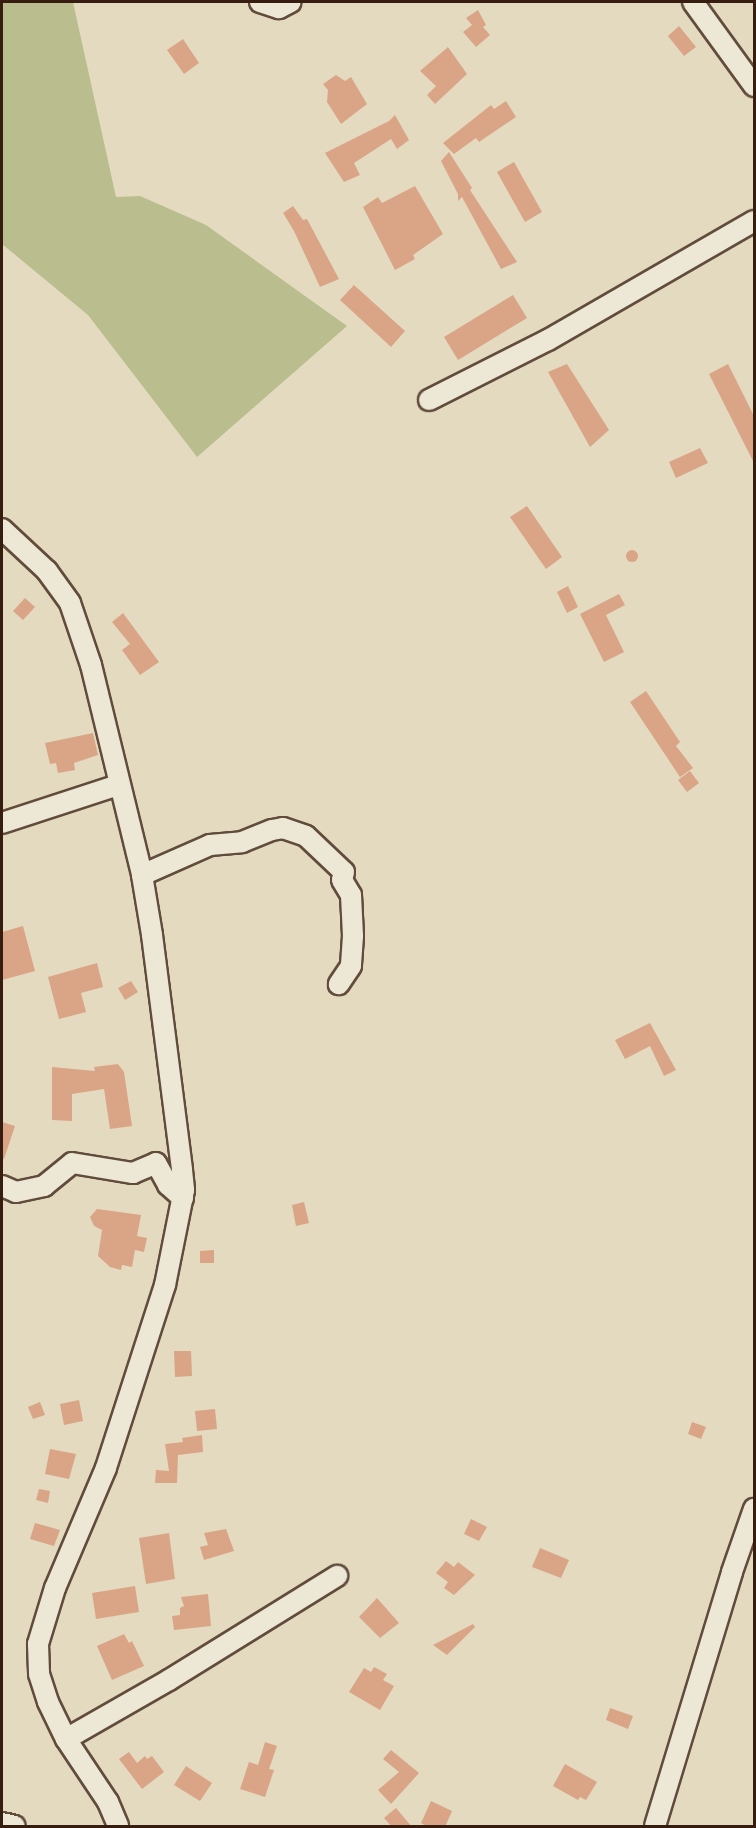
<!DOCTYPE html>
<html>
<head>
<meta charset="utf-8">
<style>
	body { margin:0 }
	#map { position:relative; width:756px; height:1828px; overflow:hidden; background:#e3dabf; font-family:"IM FELL Double Pica",serif }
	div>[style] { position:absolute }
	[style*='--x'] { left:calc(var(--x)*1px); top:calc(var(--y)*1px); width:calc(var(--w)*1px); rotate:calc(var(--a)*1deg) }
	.green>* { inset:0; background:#babe8e }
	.building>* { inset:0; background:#daa587 }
	.round { border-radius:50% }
	.roads { filter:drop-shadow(2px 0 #614c3c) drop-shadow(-2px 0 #614c3c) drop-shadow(0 2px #614c3c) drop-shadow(0 -2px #614c3c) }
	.minor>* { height:20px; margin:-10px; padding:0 10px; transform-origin:10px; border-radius:10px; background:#ede7d5 }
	span { translate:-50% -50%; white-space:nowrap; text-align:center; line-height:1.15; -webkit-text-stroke:5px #ede7d5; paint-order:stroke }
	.frame { position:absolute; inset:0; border:3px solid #361d10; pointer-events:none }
</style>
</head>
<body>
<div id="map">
	<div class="green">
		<div style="clip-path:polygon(2px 2px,73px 2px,116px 197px,140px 196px,206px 225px,347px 326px,197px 457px,88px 315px,2px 244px)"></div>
	</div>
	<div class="building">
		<div style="clip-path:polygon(478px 10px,486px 25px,483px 27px,490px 35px,476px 47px,463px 32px,472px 25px,466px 18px)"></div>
		<div style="clip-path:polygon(679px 26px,696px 47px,684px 56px,668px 36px)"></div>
		<div style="clip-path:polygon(183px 39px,199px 63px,184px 74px,167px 50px)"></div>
		<div style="clip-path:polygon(448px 47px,467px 74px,435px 104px,427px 95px,436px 86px,420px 71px)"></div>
		<div style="clip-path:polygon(336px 75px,345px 81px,351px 77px,367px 104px,341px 124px,327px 102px,328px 90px,323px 84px)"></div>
		<div style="clip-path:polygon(506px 101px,516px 117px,479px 142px,476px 138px,454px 154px,443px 143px,491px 105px,494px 109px)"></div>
		<div style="clip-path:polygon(395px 115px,409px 140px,397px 149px,391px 139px,354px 163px,360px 175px,344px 182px,325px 153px,389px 121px)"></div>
		<div style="clip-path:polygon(449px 152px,472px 188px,470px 190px,517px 262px,501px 269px,462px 197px,458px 201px,458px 194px,441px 161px)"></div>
		<div style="clip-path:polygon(514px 162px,542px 212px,525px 222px,497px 172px)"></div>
		<div style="clip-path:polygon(415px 186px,443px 234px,413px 255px,415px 259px,395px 270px,363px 207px,378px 197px,382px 203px)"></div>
		<div style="clip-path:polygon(293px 206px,303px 220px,307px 219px,339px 279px,320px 287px,294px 231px,283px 213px)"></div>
		<div style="clip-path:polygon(354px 285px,405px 331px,391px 347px,340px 300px)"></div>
		<div style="clip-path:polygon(513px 295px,527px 318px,458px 360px,444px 337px)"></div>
		<div style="clip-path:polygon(567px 364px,609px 430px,590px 447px,548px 372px)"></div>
		<div style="clip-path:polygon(728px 364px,754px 416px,754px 463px,709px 374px)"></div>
		<div style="clip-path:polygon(700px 448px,708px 463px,676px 478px,669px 462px)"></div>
		<div style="clip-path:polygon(527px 506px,562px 557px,546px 569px,510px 517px)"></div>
		<div class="round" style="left:626px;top:550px;width:12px;height:12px"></div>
		<div style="clip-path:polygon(568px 586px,578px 607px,567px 613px,557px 592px)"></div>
		<div style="clip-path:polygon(619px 594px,625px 605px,606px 615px,624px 652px,604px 662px,580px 614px)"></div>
		<div style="clip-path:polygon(25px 598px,35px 607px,23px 620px,13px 611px)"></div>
		<div style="clip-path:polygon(123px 613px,159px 662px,140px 675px,122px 650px,130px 644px,112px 622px)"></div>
		<div style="clip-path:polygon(646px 691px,680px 742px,676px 746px,693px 768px,680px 777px,630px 702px)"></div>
		<div style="clip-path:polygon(93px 733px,98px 755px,74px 763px,75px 770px,58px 773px,56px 763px,50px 764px,45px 743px)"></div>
		<div style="clip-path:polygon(690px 771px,699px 783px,687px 792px,678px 780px)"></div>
		<div style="clip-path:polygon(23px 926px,35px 971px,2px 980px,2px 932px)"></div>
		<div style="clip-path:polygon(97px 963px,103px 987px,81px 993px,86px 1012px,59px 1019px,48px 977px)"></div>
		<div style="clip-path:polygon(131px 981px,138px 992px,125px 1000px,118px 988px)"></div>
		<div style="clip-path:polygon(650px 1023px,676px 1070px,664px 1076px,650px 1046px,625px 1059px,615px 1040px)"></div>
		<div style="clip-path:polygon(118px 1064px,124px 1072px,132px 1126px,110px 1129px,104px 1089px,72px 1094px,72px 1121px,52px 1120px,52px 1067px,95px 1071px,94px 1067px)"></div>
		<div style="clip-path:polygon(2px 1122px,15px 1126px,4px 1159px,2px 1159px)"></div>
		<div style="clip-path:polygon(304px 1202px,309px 1223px,296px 1226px,292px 1205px)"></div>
		<div style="clip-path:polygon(97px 1209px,141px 1215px,137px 1236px,147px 1238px,144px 1252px,135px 1250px,132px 1267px,122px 1265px,121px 1270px,110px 1267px,98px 1256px,102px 1230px,94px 1226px,90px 1217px)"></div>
		<div style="clip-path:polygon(214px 1250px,214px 1263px,200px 1263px,200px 1251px)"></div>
		<div style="clip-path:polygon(174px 1351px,191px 1351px,192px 1376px,175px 1377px)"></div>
		<div style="clip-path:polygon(79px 1400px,83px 1421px,64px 1425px,60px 1404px)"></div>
		<div style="clip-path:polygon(40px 1402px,45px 1415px,33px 1419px,28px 1407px)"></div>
		<div style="clip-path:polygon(215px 1409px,217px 1429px,197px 1431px,195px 1411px)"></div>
		<div style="clip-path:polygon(692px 1422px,706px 1427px,701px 1439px,688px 1434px)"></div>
		<div style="clip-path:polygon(202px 1435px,203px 1452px,178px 1455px,177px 1483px,155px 1483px,156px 1470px,169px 1471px,165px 1444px,183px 1442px,182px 1438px)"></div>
		<div style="clip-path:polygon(50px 1449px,76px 1454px,69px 1479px,45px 1474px)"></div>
		<div style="clip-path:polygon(39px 1489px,50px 1491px,48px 1503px,36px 1500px)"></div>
		<div style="clip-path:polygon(471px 1519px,487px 1527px,479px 1541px,464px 1534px)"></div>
		<div style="clip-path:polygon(35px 1523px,60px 1530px,54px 1546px,30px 1539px)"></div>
		<div style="clip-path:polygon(226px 1529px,234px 1551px,204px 1560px,200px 1547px,208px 1545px,204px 1533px)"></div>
		<div style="clip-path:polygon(169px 1533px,175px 1579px,146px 1584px,139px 1538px)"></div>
		<div style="clip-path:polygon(540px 1548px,569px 1560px,561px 1578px,532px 1567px)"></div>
		<div style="clip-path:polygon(446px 1561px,454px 1567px,458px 1562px,475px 1575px,454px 1595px,444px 1588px,448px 1582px,436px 1573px)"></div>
		<div style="clip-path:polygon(135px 1586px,139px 1612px,96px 1619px,92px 1593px)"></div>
		<div style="clip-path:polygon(208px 1594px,211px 1626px,174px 1630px,172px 1616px,180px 1615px,180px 1608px,184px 1606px,181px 1597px)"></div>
		<div style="clip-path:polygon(377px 1598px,399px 1623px,380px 1638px,359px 1617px)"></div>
		<div style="clip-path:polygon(473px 1624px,475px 1627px,447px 1655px,433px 1645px)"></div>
		<div style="clip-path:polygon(124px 1634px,129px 1643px,132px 1641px,144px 1666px,112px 1680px,97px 1646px)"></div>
		<div style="clip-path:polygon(374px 1667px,387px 1674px,383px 1680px,394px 1686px,380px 1710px,349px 1692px,364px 1668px,371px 1672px)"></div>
		<div style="clip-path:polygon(610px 1708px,633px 1716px,628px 1729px,606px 1720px)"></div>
		<div style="clip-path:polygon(265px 1742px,277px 1746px,269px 1769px,274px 1770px,265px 1797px,240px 1789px,249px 1762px,258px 1765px)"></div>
		<div style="clip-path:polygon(391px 1750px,419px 1773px,391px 1804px,378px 1790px,399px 1772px,383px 1759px)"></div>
		<div style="clip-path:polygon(129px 1752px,137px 1763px,145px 1756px,147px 1759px,152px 1756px,164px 1772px,142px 1789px,119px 1759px)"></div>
		<div style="clip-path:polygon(565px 1764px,597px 1782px,586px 1800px,580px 1797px,578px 1800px,553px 1786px)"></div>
		<div style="clip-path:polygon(186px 1766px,212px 1783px,200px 1801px,174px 1785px)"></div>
		<div style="clip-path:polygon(431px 1801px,452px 1811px,445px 1827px,428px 1827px,421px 1823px)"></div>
		<div style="clip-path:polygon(396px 1808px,412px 1827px,392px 1827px,384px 1818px)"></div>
	</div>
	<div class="roads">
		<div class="minor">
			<div style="--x:260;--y:2;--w:20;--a:18"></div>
			<div style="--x:279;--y:8;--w:13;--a:-27"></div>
			<div style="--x:693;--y:2;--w:104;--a:54"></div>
			<div style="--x:429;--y:400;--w:133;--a:-26.8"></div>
			<div style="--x:548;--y:340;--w:238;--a:-30"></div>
			<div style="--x:2;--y:529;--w:62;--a:43"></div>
			<div style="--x:47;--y:571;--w:39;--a:54"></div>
			<div style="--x:70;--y:603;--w:65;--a:71.3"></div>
			<div style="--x:91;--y:665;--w:216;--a:76.3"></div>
			<div style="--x:142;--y:875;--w:61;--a:80.5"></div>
			<div style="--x:152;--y:935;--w:237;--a:82.7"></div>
			<div style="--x:182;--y:1170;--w:20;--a:84"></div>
			<div style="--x:184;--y:1190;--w:97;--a:101.3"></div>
			<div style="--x:165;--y:1285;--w:192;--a:107.9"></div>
			<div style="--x:106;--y:1468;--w:130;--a:113"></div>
			<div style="--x:55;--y:1588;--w:59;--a:106.9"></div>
			<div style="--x:38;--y:1644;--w:30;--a:88"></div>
			<div style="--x:39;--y:1674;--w:29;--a:72"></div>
			<div style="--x:48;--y:1702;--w:41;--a:64.1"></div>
			<div style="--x:66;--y:1739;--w:76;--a:56.3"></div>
			<div style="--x:108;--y:1802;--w:26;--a:67"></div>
			<div style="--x:2;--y:823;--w:122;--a:-18.1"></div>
			<div style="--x:142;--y:875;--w:74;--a:-23.8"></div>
			<div style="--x:210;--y:845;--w:32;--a:-5"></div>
			<div style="--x:242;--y:842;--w:32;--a:-22"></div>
			<div style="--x:272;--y:830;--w:11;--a:-10"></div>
			<div style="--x:283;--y:828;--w:24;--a:19"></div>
			<div style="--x:306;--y:836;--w:52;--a:43.5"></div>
			<div style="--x:344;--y:872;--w:8;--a:104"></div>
			<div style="--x:342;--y:880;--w:17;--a:59"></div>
			<div style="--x:351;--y:895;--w:41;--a:87.2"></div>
			<div style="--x:353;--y:936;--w:30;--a:94"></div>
			<div style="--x:351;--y:966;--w:22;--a:124"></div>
			<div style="--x:2;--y:1186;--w:15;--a:23"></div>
			<div style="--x:16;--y:1192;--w:29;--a:-12"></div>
			<div style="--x:44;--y:1186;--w:36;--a:-39"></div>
			<div style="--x:72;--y:1163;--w:62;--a:9.3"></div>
			<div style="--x:133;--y:1173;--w:25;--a:-23"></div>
			<div style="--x:156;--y:1163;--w:25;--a:61"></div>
			<div style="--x:168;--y:1185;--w:20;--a:41"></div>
			<div style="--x:66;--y:1739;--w:119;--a:-29.8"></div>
			<div style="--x:169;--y:1680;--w:198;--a:-31.8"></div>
			<div style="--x:2;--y:1823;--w:13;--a:13"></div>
			<div style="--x:655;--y:1826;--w:265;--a:-73.1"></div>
			<div style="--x:732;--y:1572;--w:67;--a:-70.8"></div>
		</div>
	</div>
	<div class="frame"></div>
</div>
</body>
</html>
